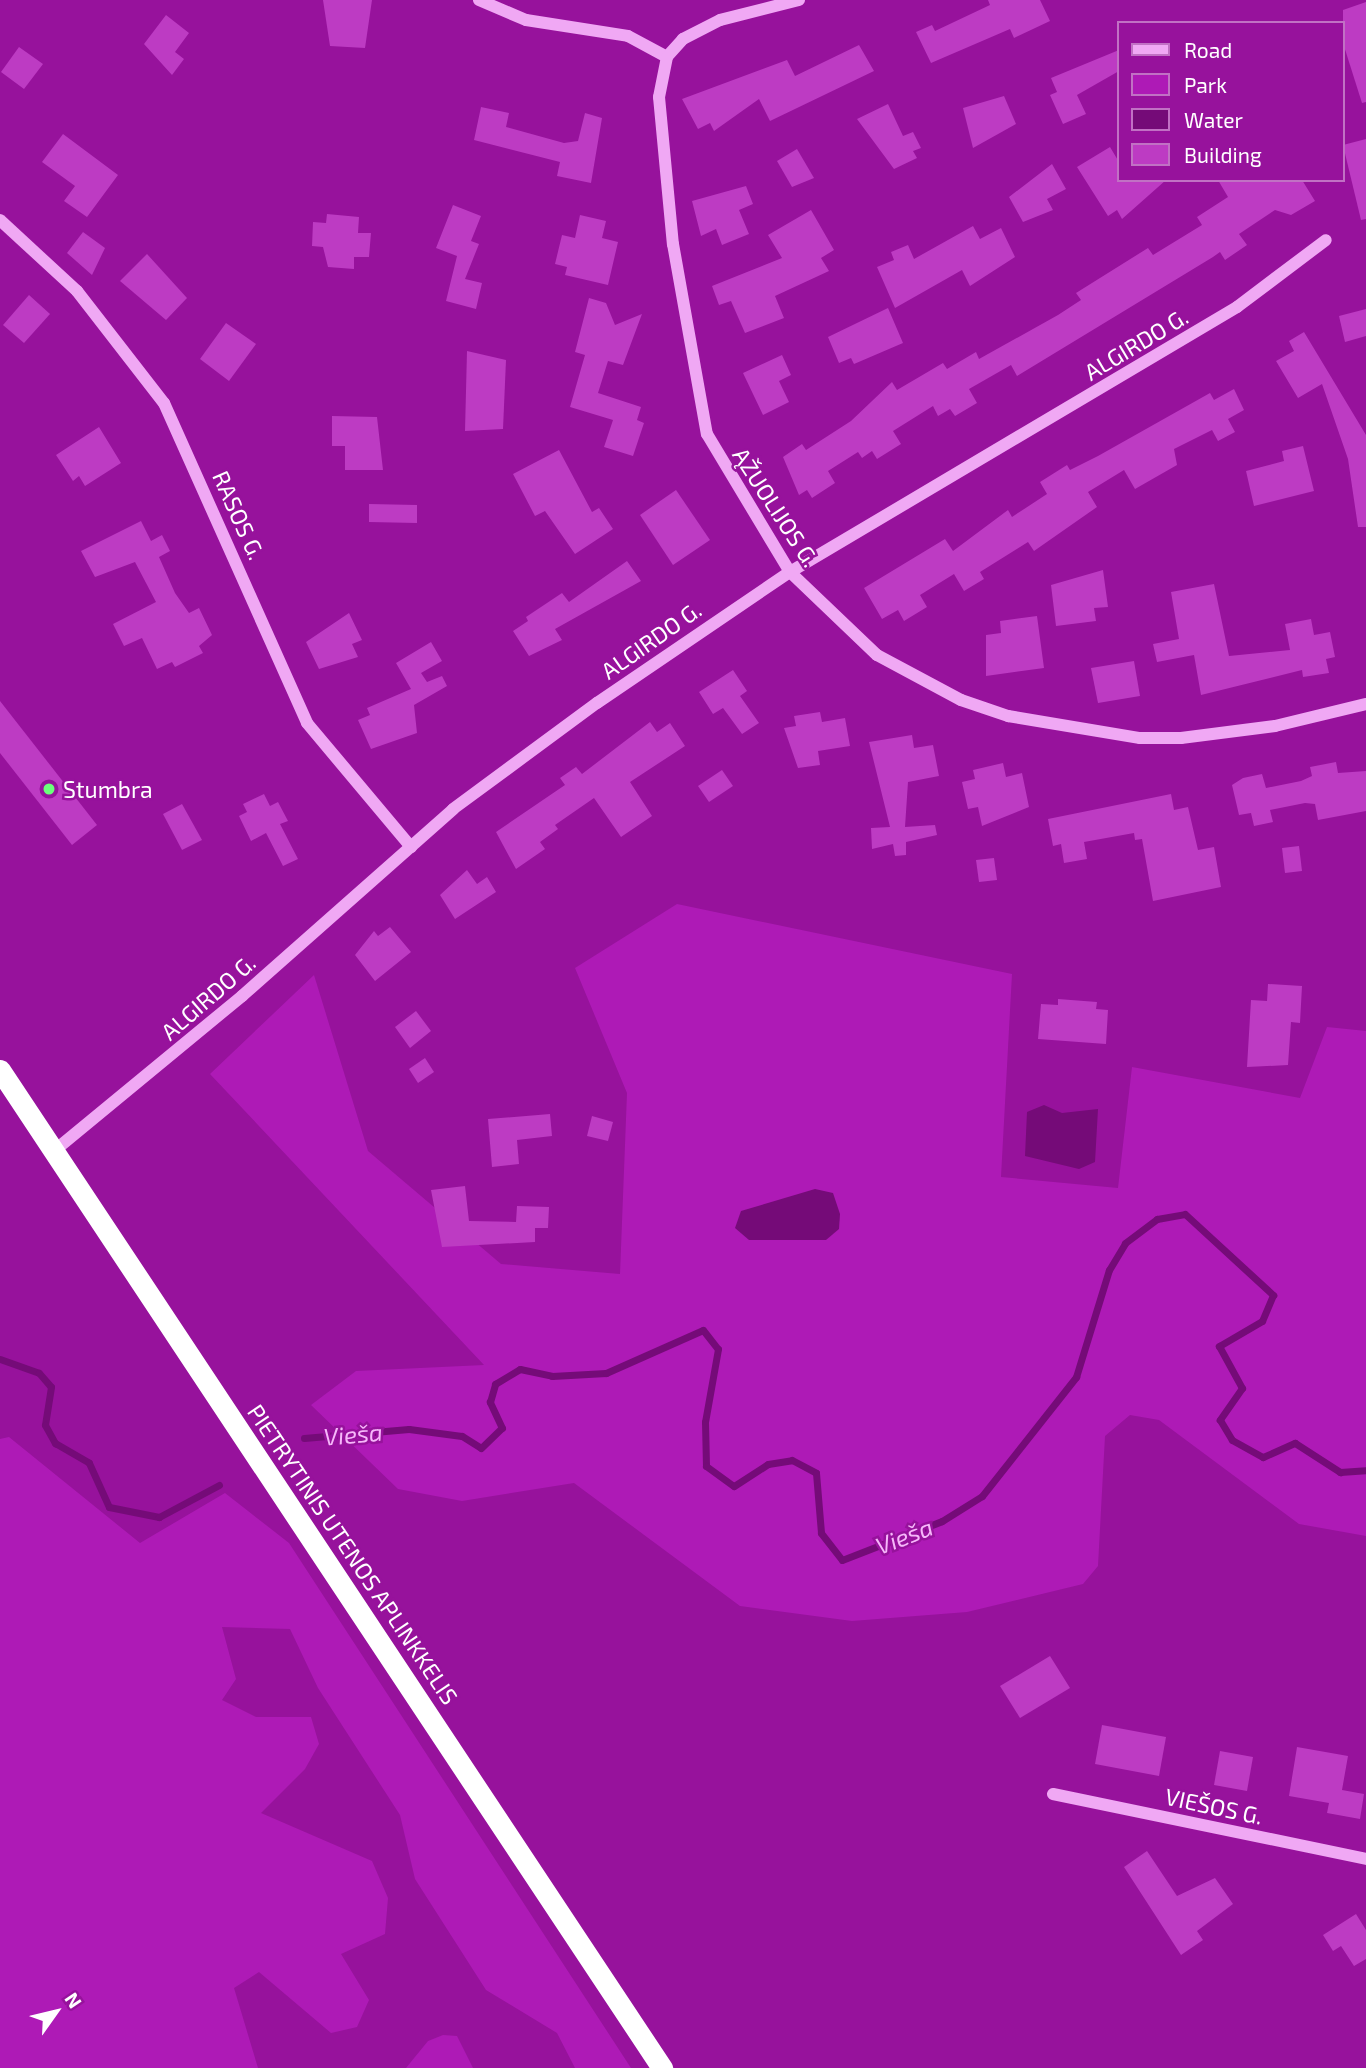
<!DOCTYPE html>
<html>
<head>
<meta charset="utf-8">
<style>
	body { margin:0 }
	#map { position:relative; width:1366px; height:2068px; overflow:hidden; background:#97129c; font-family:"Exo 2",sans-serif }
	div>[style] { position:absolute }
	[style*='--x'] { left:calc(var(--x)*1px); top:calc(var(--y)*1px); width:calc(var(--w)*1px); rotate:calc(var(--a)*1deg) }
	.green>* { inset:0; background:#ae1ab6 }
	.water>* { inset:0; background:#750b78 }
	.stream>* { height:7px; margin:-3.5px; padding:0 3.5px; transform-origin:3.5px; border-radius:3.5px; background:#750b78 }
	.building>* { inset:0; background:#bd3bc3 }
	.minor>* { height:12px; margin:-6px; padding:0 6px; transform-origin:6px; border-radius:6px; background:#f0a8f4 }
	.highway>* { height:21px; margin:-10.5px; padding:0 10.5px; transform-origin:10.5px; border-radius:10.5px; background:#fff }
	.dots>* { width:19px; height:19px; translate:-50% -50%; box-sizing:border-box; border:4px solid #97129c; border-radius:50% }
	span { translate:-50% -50%; white-space:nowrap; text-align:center; line-height:1.15; -webkit-text-stroke:5px #97129c; paint-order:stroke }
	.street-label { font-size:23px; color:#fff }
	.poi-label { font-size:23px; color:#fff }
	.left { translate:0 -50%; text-align:left }
	.water-label { font-size:24px; color:#f6b8fa; font-style:italic }
	.legend { position:absolute; left:1117px; top:21px; width:228px; height:161px; box-sizing:border-box; background:#97129c; border:2px solid #c171c4; margin:0; padding:9px 12px; list-style:none; font-size:21px; color:#fff }
	.legend li { display:flex; align-items:center; gap:14px; height:35px }
	.legend b { width:35px; border:2px solid #c171c4 }
	.north { position:absolute; left:21px; top:1977px; width:70px; height:70px; -webkit-text-stroke:5px #97129c; paint-order:stroke; rotate:56deg; font-size:19px; font-weight:700; line-height:28px; text-align:center; color:#fff }
	.north::after { content:''; display:block; margin:auto; width:24px; height:32px; background:#fff; clip-path:polygon(50% 0,100% 100%,50% 72%,0 100%) }
</style>
</head>
<body>
<div id="map">
	<div class="green">
		<div style="clip-path:polygon(677px 904px,1012px 974px,1001px 1177px,1118px 1188px,1132px 1067px,1300px 1098px,1327px 1027px,1366px 1031px,1366px 1536px,1299px 1524px,1159px 1420px,1130px 1415px,1105px 1436px,1098px 1566px,1083px 1584px,967px 1612px,852px 1621px,740px 1606px,574px 1483px,462px 1501px,398px 1489px,311px 1405px,356px 1371px,484px 1365px,210px 1074px,314px 975px,368px 1151px,501px 1264px,620px 1274px,627px 1093px,575px 968px)"></div>
		<div style="clip-path:polygon(9px 1437px,140px 1543px,225px 1493px,289px 1543px,631px 2068px,575px 2068px,557px 2033px,486px 1990px,415px 1879px,400px 1815px,318px 1688px,290px 1629px,222px 1627px,236px 1679px,222px 1700px,256px 1717px,311px 1717px,319px 1744px,305px 1769px,261px 1813px,372px 1861px,388px 1898px,385px 1934px,341px 1954px,369px 2000px,357px 2027px,331px 2033px,259px 1972px,234px 1988px,258px 2068px,0 2068px,0 1439px)"></div>
		<div style="clip-path:polygon(443px 2035px,457px 2036px,473px 2068px,406px 2068px,428px 2041px)"></div>
	</div>
	<div class="water">
		<div style="clip-path:polygon(1044px 1105px,1062px 1113px,1098px 1109px,1095px 1162px,1079px 1169px,1025px 1156px,1027px 1112px)"></div>
		<div style="clip-path:polygon(815px 1189px,833px 1193px,840px 1214px,839px 1229px,826px 1240px,749px 1240px,735px 1228px,741px 1211px)"></div>
	</div>
	<div class="stream">
		<div style="--x:0;--y:1359;--w:41;--a:19.7"></div>
		<div style="--x:39;--y:1373;--w:18;--a:49"></div>
		<div style="--x:51;--y:1387;--w:38;--a:99"></div>
		<div style="--x:45;--y:1425;--w:21;--a:61"></div>
		<div style="--x:55;--y:1443;--w:39;--a:30"></div>
		<div style="--x:89;--y:1463;--w:48;--a:65.6"></div>
		<div style="--x:109;--y:1507;--w:51;--a:11.3"></div>
		<div style="--x:159;--y:1517;--w:68;--a:-28.1"></div>
		<div style="--x:304;--y:1438;--w:105;--a:-4.9"></div>
		<div style="--x:409;--y:1429;--w:53;--a:7.5"></div>
		<div style="--x:462;--y:1436;--w:22;--a:32"></div>
		<div style="--x:481;--y:1448;--w:29;--a:-44"></div>
		<div style="--x:502;--y:1428;--w:29;--a:-115"></div>
		<div style="--x:490;--y:1402;--w:19;--a:-74"></div>
		<div style="--x:495;--y:1384;--w:29;--a:-31"></div>
		<div style="--x:520;--y:1369;--w:33;--a:12"></div>
		<div style="--x:552;--y:1376;--w:54;--a:-3.2"></div>
		<div style="--x:606;--y:1373;--w:106;--a:-23.9"></div>
		<div style="--x:703;--y:1330;--w:24;--a:52"></div>
		<div style="--x:718;--y:1349;--w:74;--a:100.1"></div>
		<div style="--x:705;--y:1422;--w:44;--a:88.7"></div>
		<div style="--x:706;--y:1466;--w:34;--a:36"></div>
		<div style="--x:734;--y:1486;--w:40;--a:-32.9"></div>
		<div style="--x:768;--y:1464;--w:24;--a:-9"></div>
		<div style="--x:792;--y:1460;--w:27;--a:28"></div>
		<div style="--x:816;--y:1473;--w:60;--a:85.2"></div>
		<div style="--x:821;--y:1533;--w:34;--a:52"></div>
		<div style="--x:842;--y:1560;--w:107;--a:-21.3"></div>
		<div style="--x:942;--y:1521;--w:47;--a:-32"></div>
		<div style="--x:982;--y:1496;--w:152;--a:-51.7"></div>
		<div style="--x:1076;--y:1377;--w:112;--a:-72.9"></div>
		<div style="--x:1109;--y:1270;--w:31;--a:-59"></div>
		<div style="--x:1125;--y:1243;--w:40;--a:-37"></div>
		<div style="--x:1157;--y:1219;--w:28;--a:-10"></div>
		<div style="--x:1185;--y:1214;--w:120;--a:42.6"></div>
		<div style="--x:1273;--y:1295;--w:28;--a:113"></div>
		<div style="--x:1262;--y:1321;--w:50;--a:149.8"></div>
		<div style="--x:1219;--y:1346;--w:48;--a:61.3"></div>
		<div style="--x:1242;--y:1388;--w:39;--a:125"></div>
		<div style="--x:1220;--y:1420;--w:23;--a:59"></div>
		<div style="--x:1232;--y:1440;--w:35;--a:29"></div>
		<div style="--x:1263;--y:1457;--w:35;--a:-24"></div>
		<div style="--x:1295;--y:1443;--w:54;--a:32.8"></div>
		<div style="--x:1340;--y:1472;--w:26;--a:-4"></div>
	</div>
	<div class="building">
		<div style="clip-path:polygon(323px 0,372px 0,365px 48px,330px 46px)"></div>
		<div style="clip-path:polygon(988px 0,1040px 0,1050px 21px,1014px 38px,1010px 29px,931px 63px,916px 32px,932px 25px,935px 31px,990px 5px)"></div>
		<div style="clip-path:polygon(1366px 2px,1366px 102px,1362px 103px,1343px 43px,1343px 10px)"></div>
		<div style="clip-path:polygon(166px 15px,189px 33px,175px 52px,184px 59px,172px 75px,144px 44px)"></div>
		<div style="clip-path:polygon(859px 45px,874px 71px,770px 121px,759px 99px,714px 131px,710px 123px,698px 129px,682px 99px,787px 60px,795px 76px)"></div>
		<div style="clip-path:polygon(19px 47px,43px 64px,24px 89px,1px 72px)"></div>
		<div style="clip-path:polygon(1119px 50px,1119px 71px,1077px 95px,1086px 114px,1063px 124px,1050px 95px,1057px 92px,1051px 78px)"></div>
		<div style="clip-path:polygon(1004px 96px,1016px 124px,973px 148px,963px 108px)"></div>
		<div style="clip-path:polygon(888px 104px,903px 136px,913px 132px,921px 148px,913px 151px,917px 158px,894px 169px,857px 119px)"></div>
		<div style="clip-path:polygon(481px 107px,509px 113px,506px 127px,564px 143px,578px 141px,585px 113px,602px 118px,591px 183px,557px 176px,560px 162px,474px 140px)"></div>
		<div style="clip-path:polygon(63px 134px,118px 175px,87px 217px,64px 201px,75px 186px,42px 162px)"></div>
		<div style="clip-path:polygon(1366px 139px,1366px 219px,1361px 220px,1343px 145px)"></div>
		<div style="clip-path:polygon(1110px 147px,1119px 162px,1119px 180px,1166px 180px,1122px 219px,1117px 210px,1108px 216px,1077px 167px)"></div>
		<div style="clip-path:polygon(797px 149px,814px 178px,792px 187px,777px 161px)"></div>
		<div style="clip-path:polygon(1052px 164px,1066px 189px,1047px 199px,1053px 210px,1023px 222px,1009px 197px)"></div>
		<div style="clip-path:polygon(1218px 180px,1302px 180px,1315px 201px,1291px 215px,1275px 210px,1239px 234px,1247px 245px,1225px 260px,1220px 252px,1213px 257px,1017px 376px,1011px 365px,969px 389px,977px 403px,955px 416px,950px 409px,938px 416px,933px 406px,893px 431px,901px 444px,877px 459px,872px 451px,862px 458px,858px 452px,828px 471px,835px 483px,812px 498px,807px 490px,799px 495px,783px 457px,802px 444px,806px 450px,851px 421px,892px 382px,897px 390px,943px 363px,947px 369px,976px 352px,979px 359px,1058px 315px,1081px 300px,1076px 293px,1148px 248px,1153px 255px,1202px 225px,1197px 217px,1228px 197px)"></div>
		<div style="clip-path:polygon(746px 186px,753px 204px,739px 210px,749px 234px,722px 245px,716px 229px,701px 236px,692px 201px)"></div>
		<div style="clip-path:polygon(453px 205px,481px 216px,471px 241px,479px 244px,465px 279px,482px 283px,476px 309px,446px 301px,457px 256px,436px 248px)"></div>
		<div style="clip-path:polygon(811px 210px,834px 250px,821px 258px,829px 271px,775px 296px,784px 318px,745px 333px,731px 301px,719px 305px,712px 286px,782px 258px,768px 235px)"></div>
		<div style="clip-path:polygon(327px 214px,359px 217px,358px 233px,371px 233px,369px 257px,354px 257px,354px 269px,328px 267px,323px 247px,312px 246px,313px 222px,326px 223px)"></div>
		<div style="clip-path:polygon(580px 215px,606px 221px,602px 238px,618px 242px,608px 285px,565px 275px,567px 267px,555px 264px,562px 235px,575px 238px)"></div>
		<div style="clip-path:polygon(973px 226px,980px 239px,1001px 228px,1015px 257px,970px 286px,962px 270px,895px 308px,877px 267px,894px 260px,891px 252px,908px 245px,914px 259px)"></div>
		<div style="clip-path:polygon(83px 232px,105px 248px,92px 275px,67px 253px)"></div>
		<div style="clip-path:polygon(147px 254px,187px 298px,166px 320px,120px 281px)"></div>
		<div style="clip-path:polygon(29px 295px,50px 314px,24px 343px,3px 325px)"></div>
		<div style="clip-path:polygon(589px 298px,606px 303px,615px 325px,642px 314px,623px 365px,608px 361px,598px 393px,641px 407px,637px 420px,644px 423px,633px 456px,604px 447px,613px 420px,570px 407px,585px 355px,575px 352px)"></div>
		<div style="clip-path:polygon(888px 308px,903px 343px,854px 364px,851px 358px,839px 363px,828px 337px)"></div>
		<div style="clip-path:polygon(1366px 309px,1366px 336px,1345px 342px,1339px 316px)"></div>
		<div style="clip-path:polygon(226px 323px,256px 344px,229px 381px,200px 359px)"></div>
		<div style="clip-path:polygon(1304px 332px,1366px 435px,1366px 527px,1358px 527px,1348px 459px,1322px 384px,1298px 398px,1276px 361px,1294px 351px,1289px 341px)"></div>
		<div style="clip-path:polygon(467px 351px,506px 360px,503px 429px,465px 431px)"></div>
		<div style="clip-path:polygon(782px 355px,791px 375px,779px 381px,789px 402px,763px 415px,743px 373px)"></div>
		<div style="clip-path:polygon(1234px 389px,1244px 410px,1228px 419px,1235px 432px,1218px 441px,1212px 430px,1174px 449px,1177px 465px,1135px 489px,1124px 470px,1088px 492px,1097px 507px,1034px 551px,1028px 542px,980px 572px,984px 579px,964px 591px,954px 574px,920px 595px,927px 607px,904px 621px,898px 610px,882px 619px,864px 588px,945px 539px,953px 551px,1008px 510px,1012px 517px,1047px 494px,1040px 482px,1067px 465px,1070px 470px,1098px 456px,1210px 393px,1214px 400px)"></div>
		<div style="clip-path:polygon(332px 416px,377px 417px,383px 470px,345px 470px,345px 446px,332px 446px)"></div>
		<div style="clip-path:polygon(99px 427px,121px 463px,85px 486px,79px 476px,73px 481px,56px 455px)"></div>
		<div style="clip-path:polygon(1303px 446px,1314px 491px,1254px 506px,1246px 471px,1284px 461px,1282px 451px)"></div>
		<div style="clip-path:polygon(559px 450px,592px 512px,599px 508px,613px 529px,575px 554px,545px 511px,535px 516px,513px 474px)"></div>
		<div style="clip-path:polygon(676px 490px,710px 540px,673px 565px,640px 515px)"></div>
		<div style="clip-path:polygon(369px 504px,417px 505px,417px 523px,369px 522px)"></div>
		<div style="clip-path:polygon(141px 521px,151px 541px,162px 535px,170px 551px,159px 557px,175px 593px,189px 613px,199px 608px,212px 635px,199px 646px,203px 653px,175px 667px,172px 662px,157px 669px,142px 638px,124px 646px,113px 624px,156px 602px,135px 562px,95px 577px,81px 551px)"></div>
		<div style="clip-path:polygon(627px 561px,641px 581px,555px 629px,562px 640px,529px 656px,513px 631px,528px 621px,526px 617px,562px 593px,569px 602px)"></div>
		<div style="clip-path:polygon(1103px 570px,1108px 607px,1094px 608px,1096px 621px,1056px 626px,1051px 585px)"></div>
		<div style="clip-path:polygon(1214px 584px,1229px 656px,1290px 650px,1285px 624px,1311px 619px,1314px 635px,1330px 632px,1335px 657px,1326px 659px,1329px 673px,1303px 677px,1302px 670px,1201px 695px,1194px 655px,1157px 662px,1153px 644px,1179px 639px,1171px 592px)"></div>
		<div style="clip-path:polygon(349px 613px,362px 640px,352px 644px,358px 657px,319px 669px,306px 642px)"></div>
		<div style="clip-path:polygon(1037px 616px,1044px 668px,986px 676px,986px 635px,1001px 633px,1000px 621px)"></div>
		<div style="clip-path:polygon(431px 642px,442px 661px,421px 673px,427px 682px,442px 676px,447px 686px,414px 705px,417px 733px,371px 749px,358px 720px,370px 715px,367px 708px,411px 689px,396px 663px)"></div>
		<div style="clip-path:polygon(1134px 661px,1140px 696px,1098px 703px,1091px 668px)"></div>
		<div style="clip-path:polygon(733px 670px,747px 691px,740px 696px,759px 723px,742px 734px,723px 708px,713px 714px,699px 692px)"></div>
		<div style="clip-path:polygon(0 701px,97px 825px,72px 845px,0 753px)"></div>
		<div style="clip-path:polygon(820px 712px,822px 722px,845px 718px,850px 746px,818px 751px,820px 765px,798px 768px,784px 728px,796px 726px,794px 716px)"></div>
		<div style="clip-path:polygon(650px 722px,657px 732px,670px 723px,685px 746px,630px 782px,652px 816px,621px 837px,594px 798px,555px 825px,558px 829px,540px 842px,545px 849px,516px 869px,496px 832px,565px 785px,560px 778px,576px 767px,582px 774px)"></div>
		<div style="clip-path:polygon(912px 735px,914px 748px,933px 745px,939px 776px,908px 782px,905px 827px,935px 825px,937px 835px,906px 842px,906px 855px,895px 856px,893px 844px,872px 849px,871px 828px,890px 827px,869px 742px)"></div>
		<div style="clip-path:polygon(1336px 762px,1338px 773px,1366px 771px,1366px 811px,1318px 820px,1315px 804px,1305px 803px,1270px 810px,1273px 822px,1254px 826px,1251px 813px,1239px 815px,1232px 785px,1243px 778px,1262px 774px,1266px 788px,1301px 781px,1312px 776px,1310px 767px)"></div>
		<div style="clip-path:polygon(1003px 763px,1006px 777px,1022px 773px,1029px 807px,982px 826px,978px 807px,968px 809px,962px 782px,975px 779px,973px 770px)"></div>
		<div style="clip-path:polygon(722px 770px,733px 786px,709px 802px,698px 786px)"></div>
		<div style="clip-path:polygon(264px 794px,270px 806px,278px 802px,288px 821px,280px 824px,298px 859px,283px 866px,266px 833px,251px 841px,239px 816px,247px 812px,243px 804px)"></div>
		<div style="clip-path:polygon(1171px 794px,1174px 810px,1188px 807px,1198px 850px,1214px 847px,1221px 887px,1153px 901px,1142px 839px,1135px 840px,1134px 833px,1084px 842px,1087px 859px,1064px 863px,1061px 844px,1053px 846px,1048px 819px)"></div>
		<div style="clip-path:polygon(182px 804px,202px 840px,182px 850px,163px 814px)"></div>
		<div style="clip-path:polygon(1299px 846px,1302px 871px,1285px 873px,1282px 848px)"></div>
		<div style="clip-path:polygon(994px 858px,997px 880px,979px 882px,976px 860px)"></div>
		<div style="clip-path:polygon(467px 870px,477px 884px,487px 877px,496px 892px,455px 919px,440px 895px)"></div>
		<div style="clip-path:polygon(390px 927px,411px 952px,375px 981px,355px 955px,374px 931px,378px 936px)"></div>
		<div style="clip-path:polygon(1268px 984px,1302px 986px,1300px 1023px,1291px 1022px,1288px 1065px,1247px 1067px,1251px 1000px,1267px 1001px)"></div>
		<div style="clip-path:polygon(1058px 999px,1097px 1002px,1096px 1009px,1108px 1010px,1106px 1044px,1038px 1039px,1041px 1004px,1058px 1005px)"></div>
		<div style="clip-path:polygon(416px 1011px,431px 1031px,410px 1048px,395px 1027px)"></div>
		<div style="clip-path:polygon(425px 1058px,434px 1072px,418px 1083px,409px 1069px)"></div>
		<div style="clip-path:polygon(550px 1114px,552px 1136px,517px 1140px,519px 1164px,492px 1167px,488px 1119px)"></div>
		<div style="clip-path:polygon(592px 1116px,613px 1122px,608px 1141px,587px 1136px)"></div>
		<div style="clip-path:polygon(465px 1186px,469px 1221px,516px 1222px,517px 1206px,549px 1207px,548px 1228px,535px 1228px,535px 1242px,442px 1247px,431px 1190px)"></div>
		<div style="clip-path:polygon(1050px 1656px,1070px 1688px,1020px 1718px,1000px 1686px)"></div>
		<div style="clip-path:polygon(1102px 1725px,1166px 1737px,1159px 1776px,1095px 1764px)"></div>
		<div style="clip-path:polygon(1297px 1747px,1348px 1756px,1342px 1790px,1364px 1794px,1360px 1819px,1327px 1813px,1329px 1803px,1289px 1796px)"></div>
		<div style="clip-path:polygon(1220px 1751px,1253px 1757px,1247px 1791px,1214px 1785px)"></div>
		<div style="clip-path:polygon(1147px 1851px,1177px 1896px,1215px 1878px,1233px 1904px,1197px 1931px,1203px 1940px,1181px 1955px,1124px 1867px)"></div>
		<div style="clip-path:polygon(1356px 1914px,1366px 1930px,1366px 1959px,1354px 1966px,1341px 1946px,1333px 1951px,1323px 1935px)"></div>
	</div>
	<div class="minor">
		<div style="--x:479;--y:0;--w:51;--a:23.1"></div>
		<div style="--x:526;--y:20;--w:103;--a:8.9"></div>
		<div style="--x:628;--y:36;--w:44;--a:28.3"></div>
		<div style="--x:799;--y:0;--w:81;--a:165.8"></div>
		<div style="--x:720;--y:20;--w:42;--a:152.8"></div>
		<div style="--x:683;--y:39;--w:24;--a:132"></div>
		<div style="--x:667;--y:57;--w:41;--a:101.3"></div>
		<div style="--x:659;--y:97;--w:148;--a:84.6"></div>
		<div style="--x:673;--y:244;--w:193;--a:79.9"></div>
		<div style="--x:707;--y:434;--w:161;--a:59"></div>
		<div style="--x:790;--y:572;--w:120;--a:43.7"></div>
		<div style="--x:877;--y:655;--w:95;--a:28.2"></div>
		<div style="--x:961;--y:700;--w:50;--a:18.8"></div>
		<div style="--x:1008;--y:716;--w:134;--a:9.5"></div>
		<div style="--x:1140;--y:738;--w:41;--a:0"></div>
		<div style="--x:1181;--y:738;--w:95;--a:-7.3"></div>
		<div style="--x:1275;--y:726;--w:94;--a:-13.6"></div>
		<div style="--x:0;--y:220;--w:105;--a:42.7"></div>
		<div style="--x:77;--y:291;--w:142;--a:52.2"></div>
		<div style="--x:164;--y:403;--w:350;--a:65.9"></div>
		<div style="--x:307;--y:723;--w:162;--a:50"></div>
		<div style="--x:54;--y:1151;--w:244;--a:-39.5"></div>
		<div style="--x:242;--y:996;--w:282;--a:-41.5"></div>
		<div style="--x:453;--y:809;--w:179;--a:-36.4"></div>
		<div style="--x:597;--y:703;--w:233;--a:-34.2"></div>
		<div style="--x:790;--y:572;--w:520;--a:-30.66"></div>
		<div style="--x:1237;--y:307;--w:111;--a:-37"></div>
		<div style="--x:1053;--y:1794;--w:320;--a:11.7"></div>
	</div>
	<div class="highway">
		<div style="--x:0;--y:1070;--w:1198;--a:56.44"></div>
	</div>
	<div class="dots">
		<div style="left:49px;top:789px;background:#6bff7b"></div>
	</div>
	<div class="street-label">
		<span style="left:1136px;top:344px;rotate:-31deg">ALGIRDO G.</span>
		<span style="left:776px;top:507px;rotate:57deg">ĄŽUOLIJOS G.</span>
		<span style="left:239px;top:515px;rotate:66deg">RASOS G.</span>
		<span style="left:651px;top:640px;rotate:-35deg">ALGIRDO G.</span>
		<span style="left:208px;top:997px;rotate:-41deg">ALGIRDO G.</span>
		<span style="left:353px;top:1554px;rotate:56deg">PIETRYTINIS UTENOS APLINKKELIS</span>
		<span style="left:1214px;top:1806px;rotate:12deg">VIEŠOS G.</span>
	</div>
	<div class="poi-label">
		<span class="left" style="left:63px;top:789px">Stumbra</span>
	</div>
	<div class="water-label">
		<span style="left:353px;top:1434px;rotate:-5deg">Vieša</span>
		<span style="left:904px;top:1536px;rotate:-21deg">Vieša</span>
	</div>
	<ul class="legend">
	<li><b style="height:9px;background:#f0a8f4"></b>Road</li>
	<li><b style="height:19px;background:#ae1ab6"></b>Park</li>
	<li><b style="height:19px;background:#750b78"></b>Water</li>
	<li><b style="height:19px;background:#bd3bc3"></b>Building</li>
	</ul>
	<div class="north">N</div>
</div>
</body>
</html>
